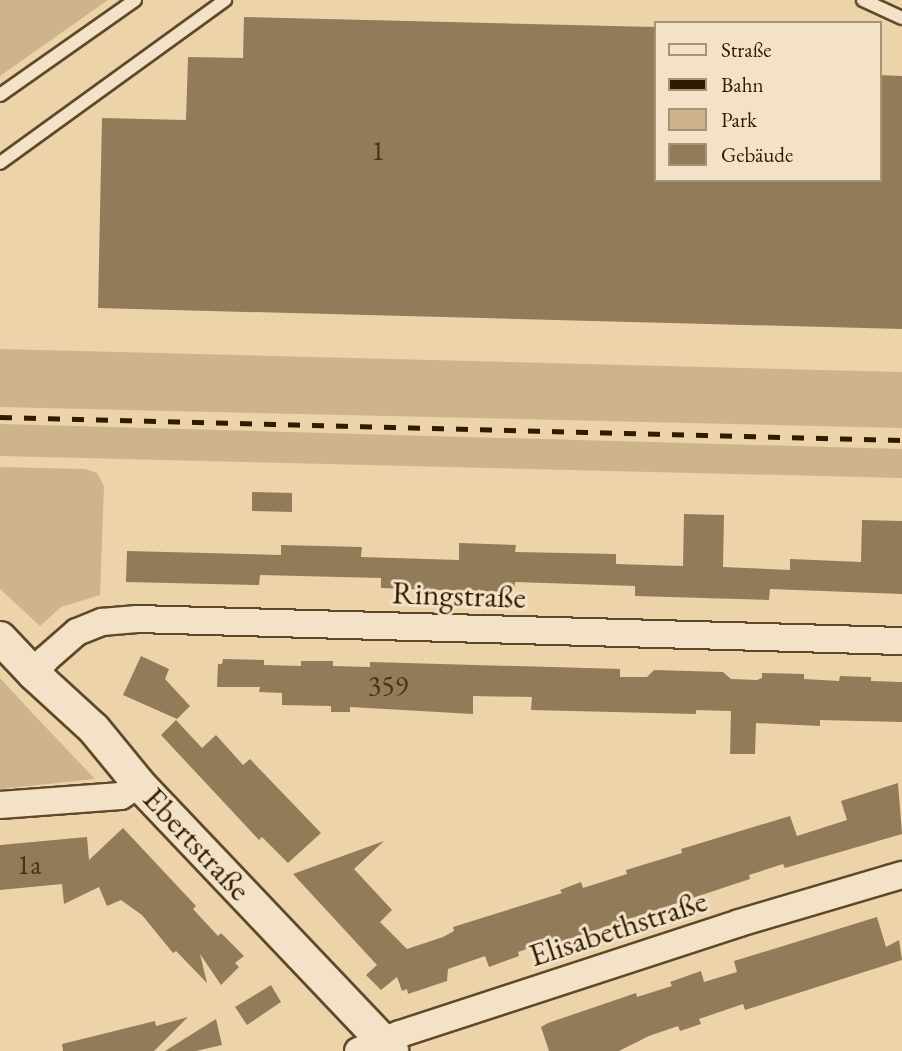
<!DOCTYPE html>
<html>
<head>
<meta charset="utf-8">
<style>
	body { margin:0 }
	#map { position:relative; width:902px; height:1051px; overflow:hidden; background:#edd3aa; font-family:"EB Garamond",serif }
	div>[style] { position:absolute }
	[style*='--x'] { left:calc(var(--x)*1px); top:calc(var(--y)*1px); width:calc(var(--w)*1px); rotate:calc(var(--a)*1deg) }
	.green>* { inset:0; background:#cdb48d }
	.building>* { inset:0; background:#927b58 }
	.roads { filter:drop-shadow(2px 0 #5e4a2a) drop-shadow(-2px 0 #5e4a2a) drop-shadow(0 2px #5e4a2a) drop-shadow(0 -2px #5e4a2a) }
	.service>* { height:12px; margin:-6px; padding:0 6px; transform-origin:6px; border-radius:6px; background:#f3e2c8 }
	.minor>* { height:26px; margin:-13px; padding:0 13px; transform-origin:13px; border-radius:13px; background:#f3e2c8 }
	.tertiary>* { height:32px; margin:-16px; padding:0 16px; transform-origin:16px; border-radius:16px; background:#f3e2c8 }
	.rail>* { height:5px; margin-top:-2.5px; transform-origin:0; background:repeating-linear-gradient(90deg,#2f1c00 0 12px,transparent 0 24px) }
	span { translate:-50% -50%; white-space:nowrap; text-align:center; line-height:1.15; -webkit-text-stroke:6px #f3e2c8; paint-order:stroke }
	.number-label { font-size:28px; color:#483416 }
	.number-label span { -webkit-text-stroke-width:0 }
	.street-label { font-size:32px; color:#2f1c00 }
	.legend { position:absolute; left:654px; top:21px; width:228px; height:161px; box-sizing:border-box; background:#f3e2c8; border:2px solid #a59378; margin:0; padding:9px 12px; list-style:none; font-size:21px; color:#2f1c00 }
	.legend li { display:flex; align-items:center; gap:14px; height:35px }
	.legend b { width:35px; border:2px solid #a59378 }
</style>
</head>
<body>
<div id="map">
	<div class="green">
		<div style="clip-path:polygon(0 0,108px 0,0 76px)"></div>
		<div style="clip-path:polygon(0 349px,902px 372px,902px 428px,0 407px)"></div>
		<div style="clip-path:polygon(0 424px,902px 449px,902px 478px,0 456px)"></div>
		<div style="clip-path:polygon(0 467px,85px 469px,97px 473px,104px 486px,100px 595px,61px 607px,40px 626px,0 589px)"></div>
		<div style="clip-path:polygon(0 678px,37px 718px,95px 779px,0 789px)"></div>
	</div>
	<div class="building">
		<div style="clip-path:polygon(244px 17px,655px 27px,655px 180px,879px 180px,879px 75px,902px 76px,902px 329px,98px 308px,102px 118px,186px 120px,188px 57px,243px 58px)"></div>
		<div style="clip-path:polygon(252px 492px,292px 493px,292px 512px,252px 511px)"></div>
		<div style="clip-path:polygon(684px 514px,724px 515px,723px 567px,790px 570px,790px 559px,861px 562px,862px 520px,902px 521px,902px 594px,770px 589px,769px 600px,635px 596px,635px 586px,515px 582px,514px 592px,437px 590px,381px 588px,381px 578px,260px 575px,259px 585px,126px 582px,127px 551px,281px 555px,281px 545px,362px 547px,361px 557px,459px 560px,459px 543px,516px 545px,515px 552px,616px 554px,616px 564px,683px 566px)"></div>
		<div style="clip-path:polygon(141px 656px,169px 669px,165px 679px,190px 706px,177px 719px,123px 695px)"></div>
		<div style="clip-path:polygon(223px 659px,264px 660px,264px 665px,301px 666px,301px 661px,333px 661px,333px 666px,370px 667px,370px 662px,620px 669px,620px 677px,647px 677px,654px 670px,723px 672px,731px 679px,757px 680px,762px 678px,762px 673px,804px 674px,804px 679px,839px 681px,840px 676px,871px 677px,871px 681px,902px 682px,902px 722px,820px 720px,820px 726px,756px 723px,755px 754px,730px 754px,731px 711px,696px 710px,696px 714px,531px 710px,532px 697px,473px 696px,473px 714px,350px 707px,350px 712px,331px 712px,331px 706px,282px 705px,282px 693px,259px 692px,260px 687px,217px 687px,218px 664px,222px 664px)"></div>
		<div style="clip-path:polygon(176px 720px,202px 748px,216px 735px,243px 765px,250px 759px,321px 833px,288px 863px,262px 837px,259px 840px,161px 735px)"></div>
		<div style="clip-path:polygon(898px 783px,902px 834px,785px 868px,783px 864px,749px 875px,750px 879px,553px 944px,552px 940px,518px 952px,519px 956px,489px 967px,485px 956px,448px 969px,447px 981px,408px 994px,407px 989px,402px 991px,397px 977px,381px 990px,366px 975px,377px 965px,293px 874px,384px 841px,354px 869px,392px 910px,380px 922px,407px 949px,443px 937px,454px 931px,453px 927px,562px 893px,560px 890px,581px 882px,583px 888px,627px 874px,626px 870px,682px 853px,681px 849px,790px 816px,797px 836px,847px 820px,841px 801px)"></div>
		<div style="clip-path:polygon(123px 828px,196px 906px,193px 909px,206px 923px,218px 936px,221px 933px,244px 956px,235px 963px,239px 967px,221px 985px,200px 954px,207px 983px,176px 951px,173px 953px,142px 915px,121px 900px,107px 906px,99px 887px,64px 904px,62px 884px,0 890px,0 845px,87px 837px,89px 860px)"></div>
		<div style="clip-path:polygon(877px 917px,886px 947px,899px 940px,902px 960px,745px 1010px,743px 1004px,699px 1019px,701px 1024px,680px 1031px,678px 1026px,649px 1036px,619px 1051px,549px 1051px,541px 1027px,548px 1023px,636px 993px,637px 997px,672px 986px,670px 982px,701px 971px,704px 982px,737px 972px,734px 961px)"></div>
		<div style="clip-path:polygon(271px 985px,281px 1002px,247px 1025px,235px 1007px)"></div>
		<div style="clip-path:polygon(188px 1017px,154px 1051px,63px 1051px,62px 1044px,155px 1021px,156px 1026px)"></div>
		<div style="clip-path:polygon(216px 1019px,222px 1045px,196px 1051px,165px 1051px)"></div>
	</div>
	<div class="roads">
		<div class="service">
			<div style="--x:863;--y:0;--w:43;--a:24.8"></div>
			<div style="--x:0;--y:95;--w:165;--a:-35.1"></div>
			<div style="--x:0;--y:163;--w:278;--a:-35.9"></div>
		</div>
		<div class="minor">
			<div style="--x:34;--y:674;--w:19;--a:-51"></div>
			<div style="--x:46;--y:659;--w:41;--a:-41.1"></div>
			<div style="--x:77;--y:632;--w:27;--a:-22"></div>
			<div style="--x:102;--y:622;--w:35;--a:-5"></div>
			<div style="--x:137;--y:619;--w:765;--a:1.65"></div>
			<div style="--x:0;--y:805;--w:121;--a:-4.3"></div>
			<div style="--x:121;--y:796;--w:22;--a:-34"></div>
			<div style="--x:358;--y:1051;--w:45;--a:-22"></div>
			<div style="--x:400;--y:1034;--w:357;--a:-18.1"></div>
			<div style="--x:739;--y:923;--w:170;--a:-16.4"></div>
		</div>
		<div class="tertiary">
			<div style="--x:0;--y:638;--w:50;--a:46.6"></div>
			<div style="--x:34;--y:674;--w:81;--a:42.5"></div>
			<div style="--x:94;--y:729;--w:71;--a:50.7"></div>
			<div style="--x:139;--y:784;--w:368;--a:46.5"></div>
		</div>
	</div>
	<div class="rail">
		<div style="--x:0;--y:417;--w:902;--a:1.46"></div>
	</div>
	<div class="number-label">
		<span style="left:378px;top:150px">1</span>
		<span style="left:388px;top:685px">359</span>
		<span style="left:29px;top:864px">1a</span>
	</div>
	<div class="street-label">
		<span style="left:459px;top:595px;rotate:2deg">Ringstraße</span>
		<span style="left:197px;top:844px;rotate:47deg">Ebertstraße</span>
		<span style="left:618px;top:928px;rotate:-18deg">Elisabethstraße</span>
	</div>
	<ul class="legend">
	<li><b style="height:9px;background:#f3e2c8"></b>Straße</li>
	<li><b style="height:9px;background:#2f1c00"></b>Bahn</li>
	<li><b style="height:19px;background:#cdb48d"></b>Park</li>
	<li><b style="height:19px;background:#927b58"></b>Gebäude</li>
	</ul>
</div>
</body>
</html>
